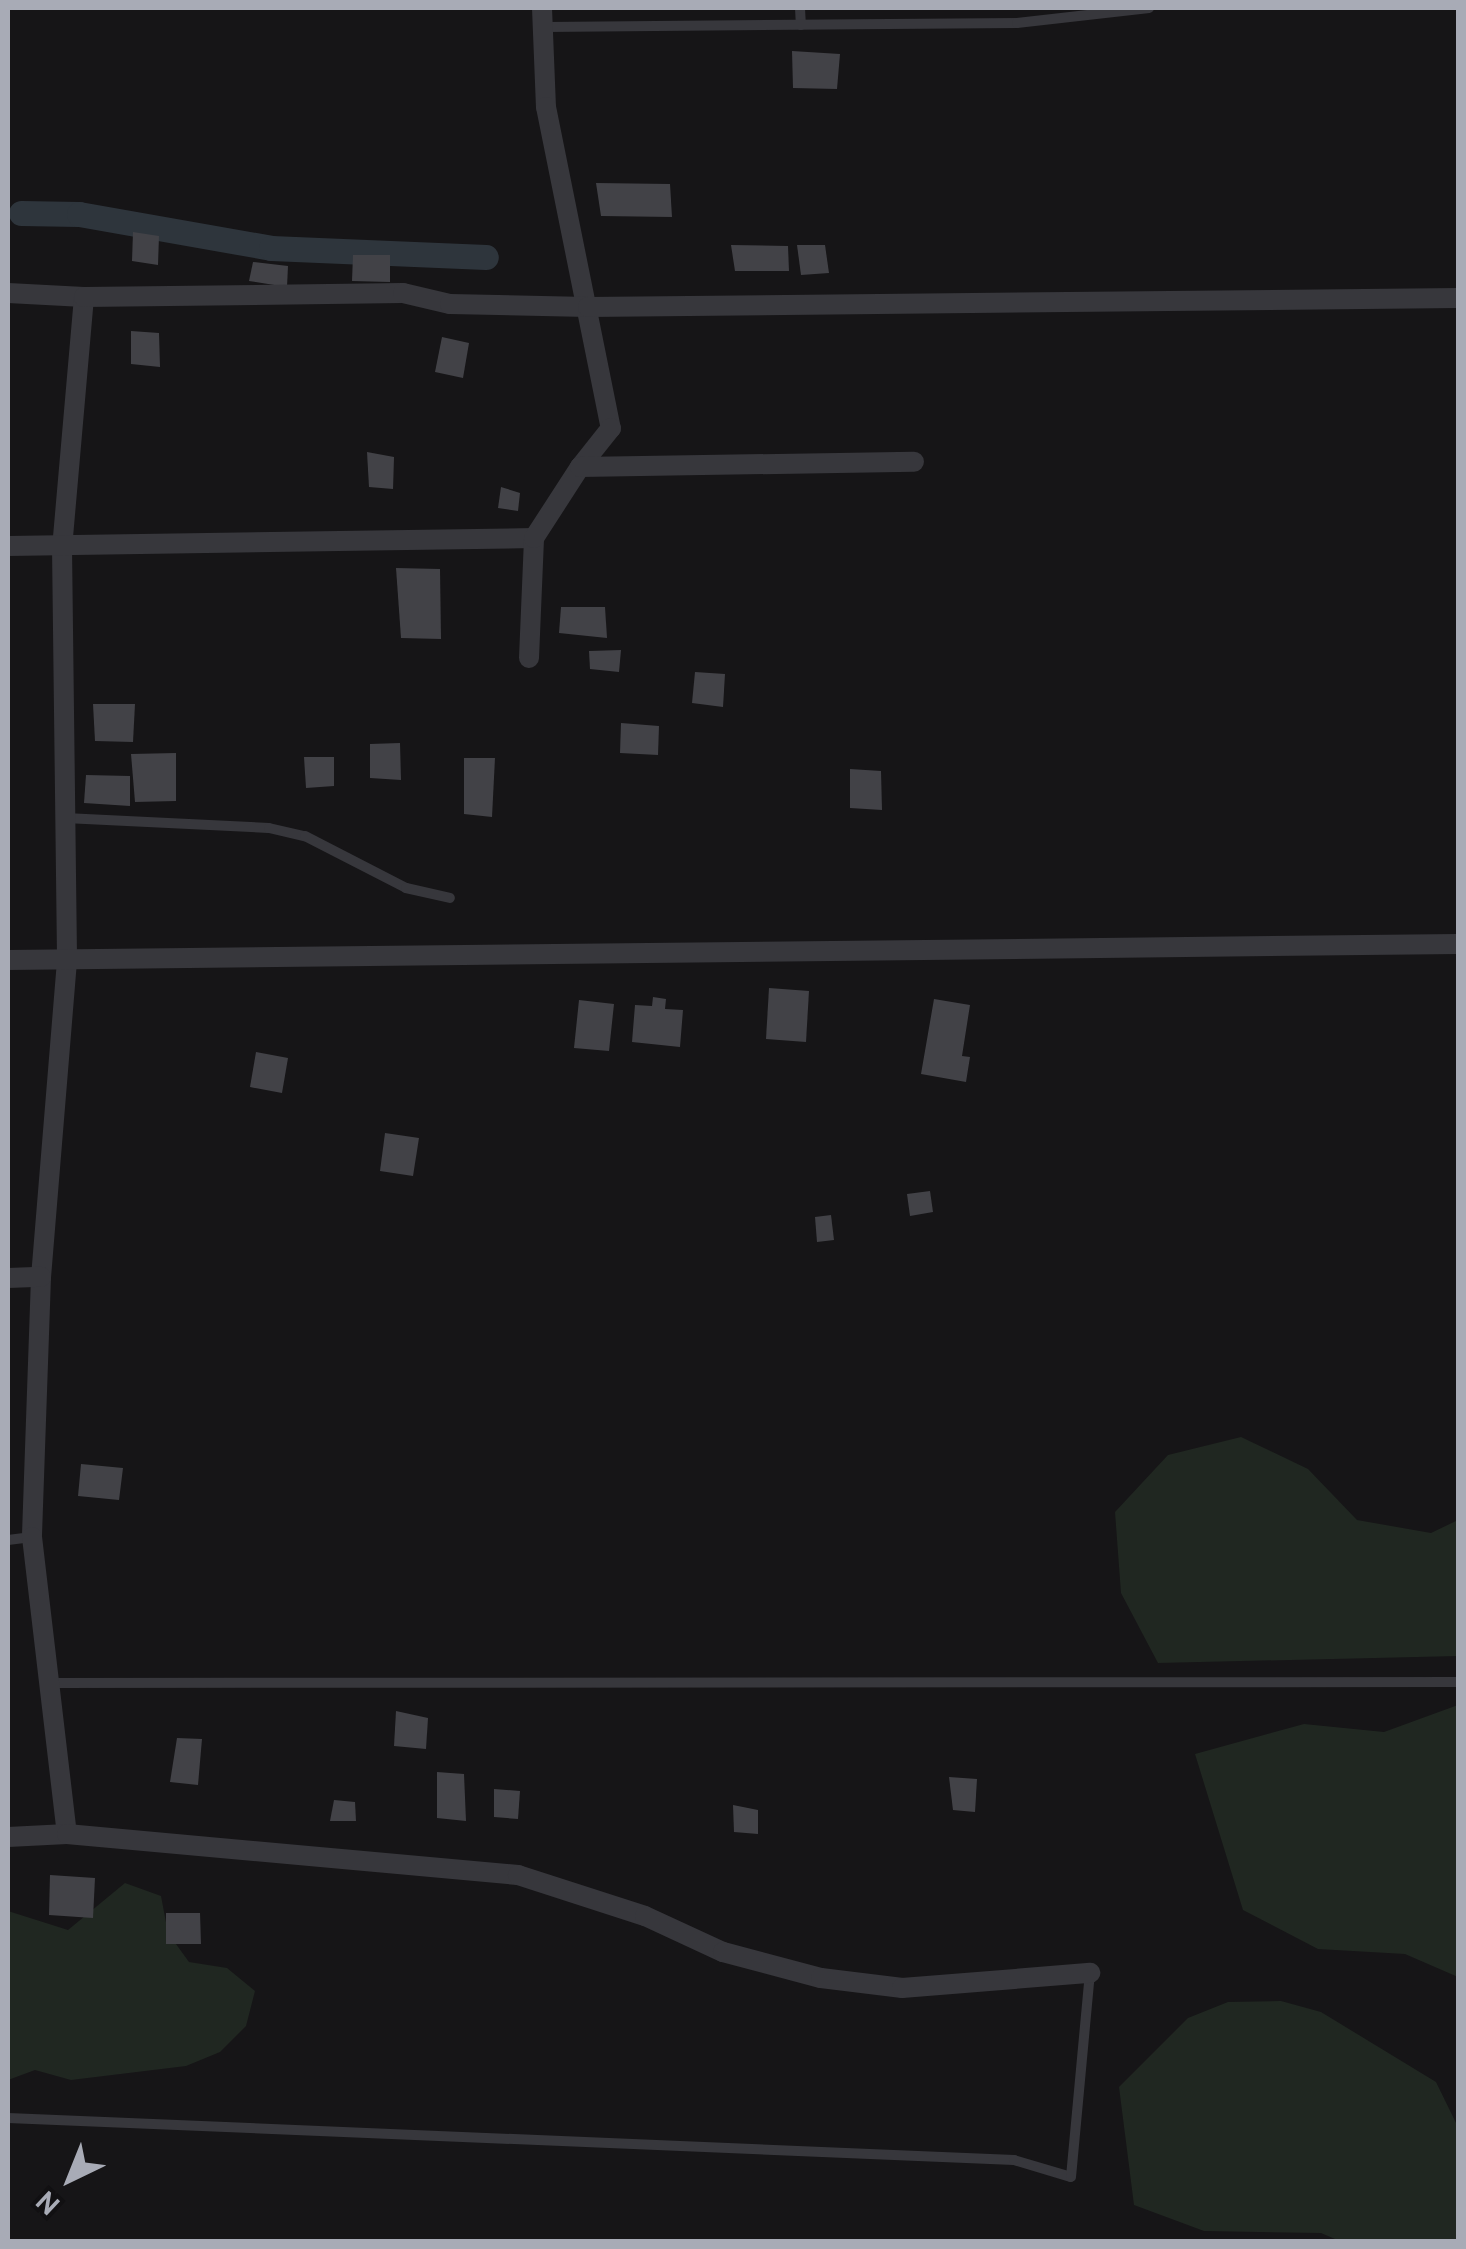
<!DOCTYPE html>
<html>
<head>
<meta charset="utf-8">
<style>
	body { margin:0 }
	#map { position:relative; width:1466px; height:2249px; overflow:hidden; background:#161517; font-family:Overpass,sans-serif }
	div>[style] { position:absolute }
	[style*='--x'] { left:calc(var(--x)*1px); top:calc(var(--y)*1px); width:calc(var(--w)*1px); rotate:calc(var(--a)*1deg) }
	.green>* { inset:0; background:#202721 }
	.canal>* { height:25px; margin:-12.5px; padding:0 12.5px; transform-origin:12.5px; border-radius:12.5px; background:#2e353c }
	.building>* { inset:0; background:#424247 }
	.lane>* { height:10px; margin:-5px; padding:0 5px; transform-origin:5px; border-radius:5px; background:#37373c }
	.street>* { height:20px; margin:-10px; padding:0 10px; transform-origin:10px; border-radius:10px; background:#37373c }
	span { translate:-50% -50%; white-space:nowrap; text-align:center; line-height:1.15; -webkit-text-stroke:10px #111012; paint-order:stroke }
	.frame { position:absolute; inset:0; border:10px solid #a8abb6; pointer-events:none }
	.north { position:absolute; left:20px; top:2129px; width:100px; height:100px; -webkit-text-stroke:8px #111012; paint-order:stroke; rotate:223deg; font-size:28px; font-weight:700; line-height:40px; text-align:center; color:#a8abb6 }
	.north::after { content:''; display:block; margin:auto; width:35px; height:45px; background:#a8abb6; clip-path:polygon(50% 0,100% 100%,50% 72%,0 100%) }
</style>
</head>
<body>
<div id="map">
	<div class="green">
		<div style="clip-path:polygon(1241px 1437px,1308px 1469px,1357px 1520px,1431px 1533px,1458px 1520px,1458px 1656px,1158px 1663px,1121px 1593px,1115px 1512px,1168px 1455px)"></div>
		<div style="clip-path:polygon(1458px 1705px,1458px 1977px,1405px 1954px,1318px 1949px,1243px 1910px,1195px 1754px,1304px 1724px,1384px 1732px)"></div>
		<div style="clip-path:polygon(125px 1883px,161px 1896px,168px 1933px,189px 1962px,227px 1968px,255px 1991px,246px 2026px,220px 2052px,186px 2066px,71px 2080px,35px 2070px,8px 2080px,8px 1911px,68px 1930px)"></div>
		<div style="clip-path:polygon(1281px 2001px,1321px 2012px,1436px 2082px,1458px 2127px,1458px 2241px,1342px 2242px,1321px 2233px,1204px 2231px,1134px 2205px,1119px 2087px,1188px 2018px,1228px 2002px)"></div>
	</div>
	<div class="canal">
		<div style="--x:21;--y:213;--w:58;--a:1"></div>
		<div style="--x:79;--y:214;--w:195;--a:10"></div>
		<div style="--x:271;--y:248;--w:215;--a:2.4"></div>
	</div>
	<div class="building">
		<div style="clip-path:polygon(792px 51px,840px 54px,837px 89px,793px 88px)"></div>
		<div style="clip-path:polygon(596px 183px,670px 184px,672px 217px,601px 216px)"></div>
		<div style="clip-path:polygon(133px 232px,159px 236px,158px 265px,132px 261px)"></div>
		<div style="clip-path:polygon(731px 245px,788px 246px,789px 271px,735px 271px)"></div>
		<div style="clip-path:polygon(797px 245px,825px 245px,829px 273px,801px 275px)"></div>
		<div style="clip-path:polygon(353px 255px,390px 255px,390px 282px,352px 281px)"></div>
		<div style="clip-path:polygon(253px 262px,288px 266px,287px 287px,249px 281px)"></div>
		<div style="clip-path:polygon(131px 331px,159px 333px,160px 367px,131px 364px)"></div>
		<div style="clip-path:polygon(442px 337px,469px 343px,463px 378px,435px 372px)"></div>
		<div style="clip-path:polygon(367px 452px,394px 457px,393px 489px,369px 487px)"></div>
		<div style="clip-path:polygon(501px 487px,520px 493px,518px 511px,498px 508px)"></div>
		<div style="clip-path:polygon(396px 568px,440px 569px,441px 639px,401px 638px)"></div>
		<div style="clip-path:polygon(561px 607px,605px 607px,607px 638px,559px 633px)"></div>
		<div style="clip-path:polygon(621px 650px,619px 672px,590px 669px,589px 651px)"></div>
		<div style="clip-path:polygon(695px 672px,725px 674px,723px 707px,692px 703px)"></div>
		<div style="clip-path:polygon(93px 704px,135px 704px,133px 742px,95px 741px)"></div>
		<div style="clip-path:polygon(621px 723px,659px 726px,658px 755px,620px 753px)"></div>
		<div style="clip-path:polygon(400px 743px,401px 780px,370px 778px,370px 744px)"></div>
		<div style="clip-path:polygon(176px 753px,176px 801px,135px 802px,131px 754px)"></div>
		<div style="clip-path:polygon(304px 757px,334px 757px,334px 786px,306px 788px)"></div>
		<div style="clip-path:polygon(464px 758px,495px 758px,492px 817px,464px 814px)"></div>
		<div style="clip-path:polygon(850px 769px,881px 771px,882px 810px,850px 808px)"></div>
		<div style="clip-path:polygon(86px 775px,130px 776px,130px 806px,84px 803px)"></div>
		<div style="clip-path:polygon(769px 988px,809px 991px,806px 1042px,766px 1039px)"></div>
		<div style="clip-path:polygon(653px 997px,666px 999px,665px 1009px,683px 1010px,680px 1047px,632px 1042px,635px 1005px,652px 1006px)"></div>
		<div style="clip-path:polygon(934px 999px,970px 1005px,962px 1056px,970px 1057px,966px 1082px,921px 1074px)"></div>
		<div style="clip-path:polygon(579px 1000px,614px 1004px,609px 1051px,574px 1048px)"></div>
		<div style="clip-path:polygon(256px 1052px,288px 1058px,282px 1093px,250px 1087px)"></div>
		<div style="clip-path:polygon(385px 1133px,419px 1138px,413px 1176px,380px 1171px)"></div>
		<div style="clip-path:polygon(930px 1191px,933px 1212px,910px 1216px,907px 1194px)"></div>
		<div style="clip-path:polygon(831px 1215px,834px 1240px,817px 1242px,815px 1217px)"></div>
		<div style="clip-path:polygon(81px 1464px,123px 1468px,119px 1500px,78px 1496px)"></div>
		<div style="clip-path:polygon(396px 1711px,428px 1718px,426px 1749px,394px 1746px)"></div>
		<div style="clip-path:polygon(177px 1738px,202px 1739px,198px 1785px,170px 1782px)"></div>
		<div style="clip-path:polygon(437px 1772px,464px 1774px,466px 1821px,437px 1818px)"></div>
		<div style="clip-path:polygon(949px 1777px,977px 1779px,975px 1812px,953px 1810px)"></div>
		<div style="clip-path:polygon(494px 1789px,520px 1791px,518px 1819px,494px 1817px)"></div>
		<div style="clip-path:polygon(334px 1800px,355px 1802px,356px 1821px,330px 1821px)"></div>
		<div style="clip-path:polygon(733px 1805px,758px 1810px,758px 1834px,734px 1832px)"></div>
		<div style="clip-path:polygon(50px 1875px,95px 1878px,93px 1918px,49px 1915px)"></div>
		<div style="clip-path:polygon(166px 1913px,200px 1913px,201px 1944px,166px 1944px)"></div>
	</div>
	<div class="lane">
		<div style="--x:800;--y:8;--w:17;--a:87"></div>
		<div style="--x:546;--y:27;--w:471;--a:-0.5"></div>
		<div style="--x:1017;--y:23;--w:133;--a:-6.5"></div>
		<div style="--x:65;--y:818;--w:204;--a:2.8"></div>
		<div style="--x:269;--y:828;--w:37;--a:13"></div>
		<div style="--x:305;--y:836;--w:114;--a:27.2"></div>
		<div style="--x:406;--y:888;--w:45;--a:12.8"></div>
		<div style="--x:8;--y:1540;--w:24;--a:-7"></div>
		<div style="--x:50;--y:1683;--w:1408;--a:-0.04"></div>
		<div style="--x:8;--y:2118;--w:1007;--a:2.39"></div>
		<div style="--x:1014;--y:2160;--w:59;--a:16.6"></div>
		<div style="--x:1071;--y:2177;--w:205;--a:-84.7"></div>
	</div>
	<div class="street">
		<div style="--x:542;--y:8;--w:99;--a:87.7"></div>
		<div style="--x:546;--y:107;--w:328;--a:78.6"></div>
		<div style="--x:611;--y:428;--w:50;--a:128.5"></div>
		<div style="--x:8;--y:293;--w:76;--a:3"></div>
		<div style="--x:84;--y:297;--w:251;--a:95"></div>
		<div style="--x:62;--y:547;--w:414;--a:89.3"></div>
		<div style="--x:67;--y:961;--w:317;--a:94.7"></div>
		<div style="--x:41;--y:1277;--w:260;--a:92"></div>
		<div style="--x:32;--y:1537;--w:299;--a:83.3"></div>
		<div style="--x:84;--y:297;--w:319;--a:-0.7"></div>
		<div style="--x:403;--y:293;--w:48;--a:13.2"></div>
		<div style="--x:450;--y:304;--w:138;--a:1.2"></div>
		<div style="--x:588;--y:307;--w:870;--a:-0.59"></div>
		<div style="--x:8;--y:546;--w:526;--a:-0.87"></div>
		<div style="--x:529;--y:658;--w:120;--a:-87.6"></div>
		<div style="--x:534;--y:538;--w:85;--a:-57.1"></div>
		<div style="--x:580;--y:467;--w:334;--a:-0.9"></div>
		<div style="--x:8;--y:960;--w:1450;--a:-0.63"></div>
		<div style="--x:8;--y:1278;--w:33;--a:-2"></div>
		<div style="--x:8;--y:1837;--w:59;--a:-2.9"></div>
		<div style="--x:67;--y:1834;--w:453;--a:5.2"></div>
		<div style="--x:518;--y:1875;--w:133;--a:17.9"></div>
		<div style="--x:645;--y:1916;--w:86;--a:24.8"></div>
		<div style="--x:723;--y:1952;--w:101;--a:14.9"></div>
		<div style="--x:821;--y:1978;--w:82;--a:7"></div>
		<div style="--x:902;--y:1988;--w:189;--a:-4.6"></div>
	</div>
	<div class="frame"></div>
	<div class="north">N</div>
</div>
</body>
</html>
